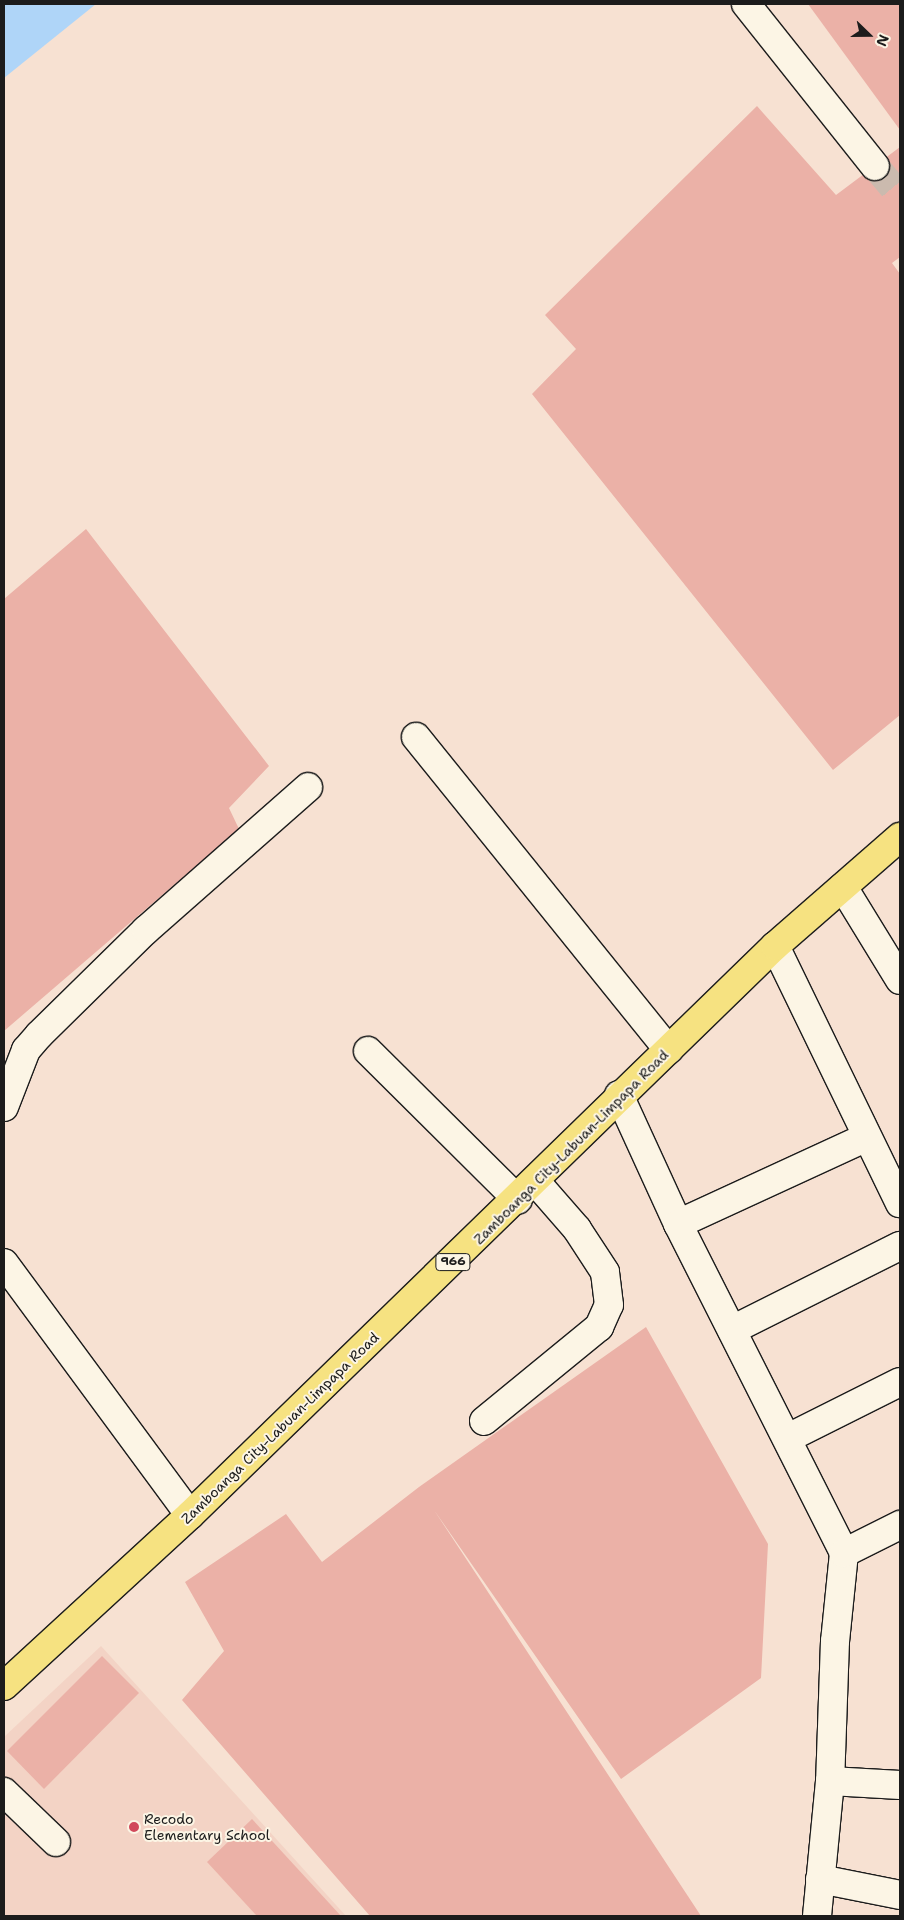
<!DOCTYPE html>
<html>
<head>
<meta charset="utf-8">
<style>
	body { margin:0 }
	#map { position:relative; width:904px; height:1920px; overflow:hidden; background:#f7e1d2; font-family:"Shantell Sans",sans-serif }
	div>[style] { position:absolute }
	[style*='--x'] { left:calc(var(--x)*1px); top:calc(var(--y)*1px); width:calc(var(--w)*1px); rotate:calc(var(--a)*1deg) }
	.built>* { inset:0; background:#f3d3c5 }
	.water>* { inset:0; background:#afd5f8 }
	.building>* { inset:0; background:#ebb1a7 }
	.minor-tunnel>* { height:28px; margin-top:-14px; transform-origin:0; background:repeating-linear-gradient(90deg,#cbbaae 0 28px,transparent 0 42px) }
	.roads { filter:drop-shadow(1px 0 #1c1c1c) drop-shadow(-1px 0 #1c1c1c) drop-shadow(0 1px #1c1c1c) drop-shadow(0 -1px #1c1c1c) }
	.minor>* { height:28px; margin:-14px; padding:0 14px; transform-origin:14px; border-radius:14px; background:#fcf5e5 }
	.major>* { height:28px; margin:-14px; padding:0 14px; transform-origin:14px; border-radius:14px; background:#f6e281 }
	.dots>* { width:14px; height:14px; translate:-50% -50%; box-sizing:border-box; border:2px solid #fcf5e5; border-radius:50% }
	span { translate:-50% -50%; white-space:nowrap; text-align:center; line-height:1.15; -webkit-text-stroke:4px #fcf5e5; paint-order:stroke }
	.shield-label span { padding:1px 4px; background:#fcf5e5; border:1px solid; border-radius:4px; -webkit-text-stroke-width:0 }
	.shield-label { font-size:12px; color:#1c1c1c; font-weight:700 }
	.street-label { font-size:14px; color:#1c1c1c }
	.poi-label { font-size:14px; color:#1c1c1c }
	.left { translate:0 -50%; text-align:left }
	.frame { position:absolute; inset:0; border:5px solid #1c1c1c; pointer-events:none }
	.north { position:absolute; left:844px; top:10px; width:50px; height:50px; -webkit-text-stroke:4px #fcf5e5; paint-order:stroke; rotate:112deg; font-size:14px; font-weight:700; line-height:20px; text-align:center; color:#1c1c1c }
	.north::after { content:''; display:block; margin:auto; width:18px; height:22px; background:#1c1c1c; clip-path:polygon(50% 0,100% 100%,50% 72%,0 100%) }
</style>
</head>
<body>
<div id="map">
	<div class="built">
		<div style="clip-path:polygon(101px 1646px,346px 1916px,4px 1916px,4px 1737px)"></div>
	</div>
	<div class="water">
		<div style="clip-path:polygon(4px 4px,96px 4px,4px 78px)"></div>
	</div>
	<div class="building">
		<div style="clip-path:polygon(808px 4px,900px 4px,900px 130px)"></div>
		<div style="clip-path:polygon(757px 106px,836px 195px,900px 147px,900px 257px,892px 263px,900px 274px,900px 715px,833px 770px,532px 394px,576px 349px,545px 315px)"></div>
		<div style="clip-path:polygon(86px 529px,269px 766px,229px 808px,239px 829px,4px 1031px,4px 599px)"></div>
		<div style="clip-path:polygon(646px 1327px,768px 1544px,761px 1678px,621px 1779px,434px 1510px,701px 1916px,370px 1916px,182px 1700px,224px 1651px,185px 1582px,286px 1514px,322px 1562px,419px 1487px)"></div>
		<div style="clip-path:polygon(102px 1656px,139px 1693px,44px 1789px,7px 1751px)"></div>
		<div style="clip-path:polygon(252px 1819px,341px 1916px,257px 1916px,207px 1862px)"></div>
	</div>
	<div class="minor-tunnel">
		<div style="--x:875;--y:166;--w:39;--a:50"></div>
	</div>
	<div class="roads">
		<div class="minor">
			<div style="--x:746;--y:4;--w:207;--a:51.5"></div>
			<div style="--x:416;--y:737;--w:402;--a:51.1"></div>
			<div style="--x:843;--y:887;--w:109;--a:58.5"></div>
			<div style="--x:775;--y:946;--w:286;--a:64.1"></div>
			<div style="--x:368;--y:1051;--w:211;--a:44.8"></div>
			<div style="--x:619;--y:1095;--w:142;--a:65.4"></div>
			<div style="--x:678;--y:1224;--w:369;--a:63.2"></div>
			<div style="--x:844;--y:1553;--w:88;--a:95.8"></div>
			<div style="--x:835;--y:1641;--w:140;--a:92"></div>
			<div style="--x:830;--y:1781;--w:136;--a:95.5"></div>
			<div style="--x:4;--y:1107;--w:61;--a:-68.9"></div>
			<div style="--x:26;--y:1050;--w:20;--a:-49"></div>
			<div style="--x:39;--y:1035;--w:150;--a:-44.5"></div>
			<div style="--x:146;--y:930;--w:216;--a:-41.4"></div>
			<div style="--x:678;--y:1224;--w:208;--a:-24.7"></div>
			<div style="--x:4;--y:1263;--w:313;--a:53.6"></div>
			<div style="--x:732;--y:1330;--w:188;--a:-26.6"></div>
			<div style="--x:484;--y:1421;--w:149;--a:-39.3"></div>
			<div style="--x:599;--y:1327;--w:24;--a:-66"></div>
			<div style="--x:609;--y:1305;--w:33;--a:-97"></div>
			<div style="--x:605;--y:1272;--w:51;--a:-123.1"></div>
			<div style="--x:577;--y:1229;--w:62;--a:-131.1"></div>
			<div style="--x:788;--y:1438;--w:125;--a:-26.6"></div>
			<div style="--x:844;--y:1553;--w:63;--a:-26.6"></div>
			<div style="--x:830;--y:1781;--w:70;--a:3.3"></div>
			<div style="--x:4;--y:1792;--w:72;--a:43.9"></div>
			<div style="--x:820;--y:1879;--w:82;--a:11.3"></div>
		</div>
		<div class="major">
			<div style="--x:4;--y:1686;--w:253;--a:-42.6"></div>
			<div style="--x:190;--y:1515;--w:816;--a:-44.21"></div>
			<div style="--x:775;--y:946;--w:166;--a:-41.1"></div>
		</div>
	</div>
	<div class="dots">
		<div style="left:134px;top:1827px;background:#d1495b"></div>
	</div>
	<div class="shield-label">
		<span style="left:453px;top:1262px">966</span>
	</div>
	<div class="street-label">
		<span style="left:571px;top:1147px;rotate:-45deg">Zamboanga City-Labuan-Limpapa Road</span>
		<span style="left:280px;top:1428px;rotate:-44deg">Zamboanga City-Labuan-Limpapa Road</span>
	</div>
	<div class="poi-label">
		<span class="left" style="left:144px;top:1827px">Recodo<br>Elementary School</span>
	</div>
	<div class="frame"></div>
	<div class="north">N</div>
</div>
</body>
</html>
